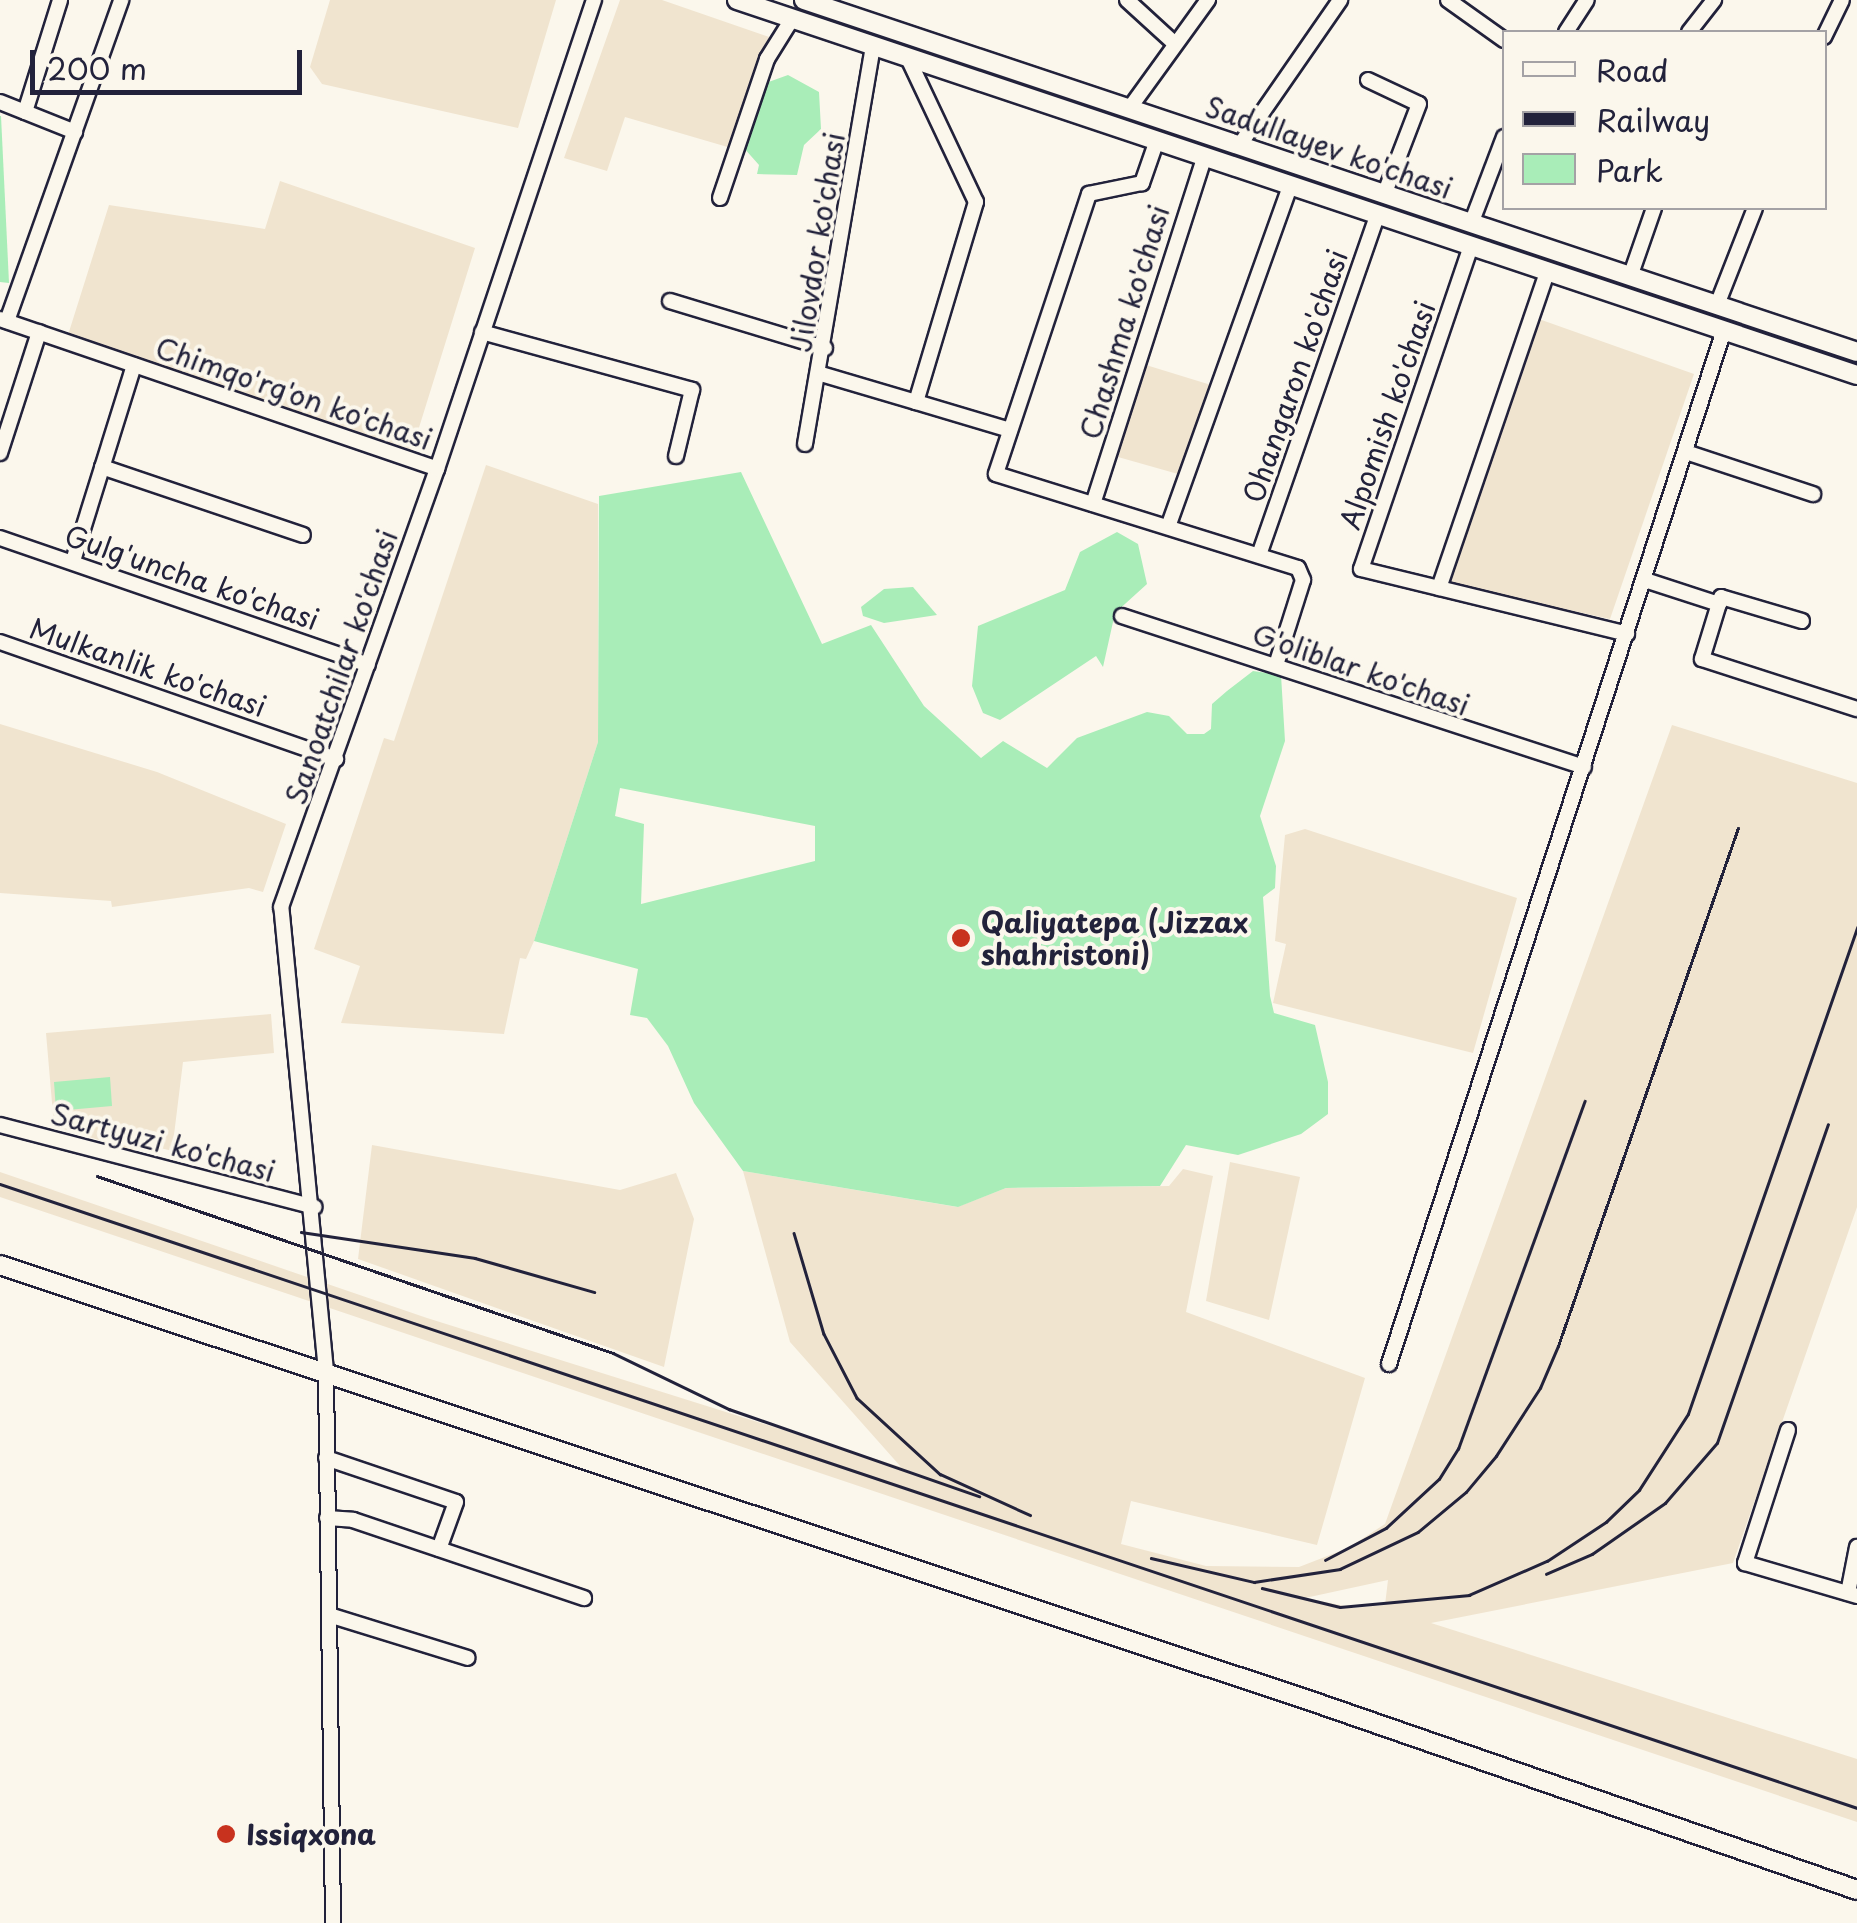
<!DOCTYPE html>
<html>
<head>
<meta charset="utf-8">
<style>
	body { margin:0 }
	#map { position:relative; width:1857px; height:1923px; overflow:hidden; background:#fbf7ec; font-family:"Playpen Sans",sans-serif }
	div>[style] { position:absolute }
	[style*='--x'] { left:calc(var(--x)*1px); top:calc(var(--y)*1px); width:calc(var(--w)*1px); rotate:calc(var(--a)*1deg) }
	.built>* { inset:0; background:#f0e4cf }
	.green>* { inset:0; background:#a9edb8 }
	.roads { filter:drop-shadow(2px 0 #22223b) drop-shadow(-2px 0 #22223b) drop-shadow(0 2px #22223b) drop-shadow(0 -2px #22223b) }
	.minor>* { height:14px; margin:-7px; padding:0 7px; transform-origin:7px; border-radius:7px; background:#fbf7ec }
	.major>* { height:18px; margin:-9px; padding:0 9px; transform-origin:9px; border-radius:9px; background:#fbf7ec }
	.rail>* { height:2.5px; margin:-1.25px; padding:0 1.25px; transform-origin:1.25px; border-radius:1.25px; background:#22223b }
	.dots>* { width:28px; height:28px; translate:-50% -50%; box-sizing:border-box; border:5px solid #fbf7ec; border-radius:50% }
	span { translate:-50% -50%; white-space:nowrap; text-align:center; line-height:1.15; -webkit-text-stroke:8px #fbf7ec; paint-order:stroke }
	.street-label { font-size:28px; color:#22223b }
	.poi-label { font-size:28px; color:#22223b; font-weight:700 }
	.left { translate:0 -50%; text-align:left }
	.legend { position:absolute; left:1502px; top:30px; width:325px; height:180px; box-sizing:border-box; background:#fbf7ec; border:2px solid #a4a2a5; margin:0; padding:12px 18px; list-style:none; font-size:30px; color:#22223b }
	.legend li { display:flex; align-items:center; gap:20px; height:50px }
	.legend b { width:50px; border:2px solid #a4a2a5 }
	.scale { position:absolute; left:30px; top:50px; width:272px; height:45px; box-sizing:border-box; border:5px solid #22223b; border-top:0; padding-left:12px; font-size:30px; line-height:35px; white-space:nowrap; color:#22223b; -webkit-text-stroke:8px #fbf7ec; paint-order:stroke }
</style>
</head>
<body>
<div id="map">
	<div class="built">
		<div style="clip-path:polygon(330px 0,556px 0,518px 128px,322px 84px,310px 67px)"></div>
		<div style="clip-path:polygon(620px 0,662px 0,769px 37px,731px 148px,625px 117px,607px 171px,564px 158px)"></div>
		<div style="clip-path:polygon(280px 181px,475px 248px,412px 450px,68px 335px,109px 205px,265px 229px)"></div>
		<div style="clip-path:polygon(1536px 318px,1694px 374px,1610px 619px,1444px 583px)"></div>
		<div style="clip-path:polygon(1146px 365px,1211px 385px,1178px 474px,1118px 457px)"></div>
		<div style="clip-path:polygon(486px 465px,598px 504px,598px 742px,534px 941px,526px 959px,520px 958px,504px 1034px,341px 1023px,360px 966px,314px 949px,384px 738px,394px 741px)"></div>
		<div style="clip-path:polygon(0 724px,157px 772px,286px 824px,263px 892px,249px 888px,112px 907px,111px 901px,0 893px)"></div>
		<div style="clip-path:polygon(evenodd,1672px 725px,1857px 783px,1857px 1207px,1733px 1563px,1431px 1623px,1857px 1759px,1857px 1822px,0 1197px,0 1172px,427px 1318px,901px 1467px,790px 1342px,743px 1171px,957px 1207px,1006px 1188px,1169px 1186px,1183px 1169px,1213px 1176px,1186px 1312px,1365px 1378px,1317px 1545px,1131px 1501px,1121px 1544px,1206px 1566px,1299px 1567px,1348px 1548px,1385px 1524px,1672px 725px,1388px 1580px,1385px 1605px,1355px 1608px,1305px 1598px,1388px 1580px)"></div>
		<div style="clip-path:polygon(1305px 829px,1517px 898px,1473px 1053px,1273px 1003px,1286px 944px,1275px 941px,1285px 835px)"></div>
		<div style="clip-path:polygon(271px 1014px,274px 1053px,183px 1062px,172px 1151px,138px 1142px,134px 1151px,54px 1126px,46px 1033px)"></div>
		<div style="clip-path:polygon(372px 1145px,620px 1190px,676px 1173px,694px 1219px,664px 1367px,358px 1259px)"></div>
		<div style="clip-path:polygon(1230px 1162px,1300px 1177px,1269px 1320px,1206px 1301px)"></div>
	</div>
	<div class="green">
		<div style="clip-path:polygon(788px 75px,819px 92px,821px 129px,804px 145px,797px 175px,757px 174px,759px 165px,743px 147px,763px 84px)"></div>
		<div style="clip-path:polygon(0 116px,1px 116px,9px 283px,0 282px)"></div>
		<div style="clip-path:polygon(evenodd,741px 472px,822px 644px,871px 625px,924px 706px,981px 758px,1003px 741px,1047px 768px,1077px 738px,1147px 712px,1169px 716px,1187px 734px,1204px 734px,1211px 729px,1212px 704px,1227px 691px,1253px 671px,1281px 675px,1285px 741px,1260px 816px,1276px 866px,1275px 888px,1263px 897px,1270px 996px,1274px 1013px,1315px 1025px,1328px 1082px,1328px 1114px,1301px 1134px,1238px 1155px,1186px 1145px,1160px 1186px,1006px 1188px,958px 1207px,743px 1171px,694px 1103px,668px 1046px,647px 1018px,630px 1015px,638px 969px,534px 941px,598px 742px,599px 496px,741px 472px,620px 788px,815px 826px,815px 861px,641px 904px,644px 824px,615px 816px,620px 788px)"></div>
		<div style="clip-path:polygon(1117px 532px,1138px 544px,1147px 584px,1115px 613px,1103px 667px,1096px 656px,1000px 720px,983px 713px,972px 686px,978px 626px,1065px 590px,1080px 552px)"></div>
		<div style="clip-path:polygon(913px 587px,937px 615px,884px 623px,863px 616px,861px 607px,884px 589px)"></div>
		<div style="clip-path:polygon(110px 1077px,112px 1106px,56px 1111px,54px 1082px)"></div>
	</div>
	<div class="roads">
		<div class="minor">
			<div style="--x:1127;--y:0;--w:62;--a:42.4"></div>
			<div style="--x:1448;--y:0;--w:69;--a:35.5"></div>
			<div style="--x:1566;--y:32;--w:38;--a:-57"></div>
			<div style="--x:1689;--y:32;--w:41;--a:-52"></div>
			<div style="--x:1824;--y:37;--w:41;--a:-64.1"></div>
			<div style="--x:1368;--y:80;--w:56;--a:25.2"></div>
			<div style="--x:1419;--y:104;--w:97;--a:111"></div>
			<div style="--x:0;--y:102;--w:81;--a:21.8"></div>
			<div style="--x:1129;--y:109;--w:135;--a:-54.1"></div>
			<div style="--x:25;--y:112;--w:117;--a:-72.6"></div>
			<div style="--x:1157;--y:140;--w:46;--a:109.2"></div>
			<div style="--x:1142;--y:183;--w:54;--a:168.3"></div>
			<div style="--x:1089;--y:194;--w:295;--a:108.4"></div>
			<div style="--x:996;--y:474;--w:316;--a:17.3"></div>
			<div style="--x:1298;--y:568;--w:13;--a:67"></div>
			<div style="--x:1303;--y:580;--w:89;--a:107.6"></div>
			<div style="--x:1239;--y:146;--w:178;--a:-55.3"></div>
			<div style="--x:720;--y:198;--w:147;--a:-71.3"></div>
			<div style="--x:767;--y:59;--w:47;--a:-58"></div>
			<div style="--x:1471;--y:224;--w:93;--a:-69.2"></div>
			<div style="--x:1471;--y:246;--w:341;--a:108.8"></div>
			<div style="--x:1361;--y:569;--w:274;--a:13.7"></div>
			<div style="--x:1630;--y:277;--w:73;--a:-70.8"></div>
			<div style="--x:670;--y:301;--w:162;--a:16.9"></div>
			<div style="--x:1717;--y:305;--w:104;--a:-68.6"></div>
			<div style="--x:0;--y:319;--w:462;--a:18.9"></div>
			<div style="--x:7;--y:321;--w:341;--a:-70.4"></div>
			<div style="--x:482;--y:332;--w:218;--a:15.4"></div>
			<div style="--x:692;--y:390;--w:68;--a:103.6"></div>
			<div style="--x:821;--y:374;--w:99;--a:16.4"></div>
			<div style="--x:916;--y:402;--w:209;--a:-73.3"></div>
			<div style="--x:976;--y:202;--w:159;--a:-115.3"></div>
			<div style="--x:916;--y:402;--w:98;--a:16.6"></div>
			<div style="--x:805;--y:444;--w:403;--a:-80.3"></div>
			<div style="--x:1686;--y:452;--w:134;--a:18.3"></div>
			<div style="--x:0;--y:453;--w:127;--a:-72.1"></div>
			<div style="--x:102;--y:467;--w:212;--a:18.7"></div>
			<div style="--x:1093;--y:504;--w:366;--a:-72.2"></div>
			<div style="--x:1168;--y:527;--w:364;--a:-70.3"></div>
			<div style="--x:0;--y:538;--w:389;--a:19"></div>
			<div style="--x:1259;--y:555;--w:361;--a:-70.8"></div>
			<div style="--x:73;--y:561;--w:205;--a:-72.7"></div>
			<div style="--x:1645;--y:580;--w:78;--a:18"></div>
			<div style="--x:1439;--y:588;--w:334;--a:-71.1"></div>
			<div style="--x:1122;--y:616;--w:486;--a:18.1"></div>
			<div style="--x:1802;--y:621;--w:84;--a:-163.5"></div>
			<div style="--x:1721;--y:597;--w:65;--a:107"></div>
			<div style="--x:1702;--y:659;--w:163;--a:17.9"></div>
			<div style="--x:0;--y:642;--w:356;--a:19.2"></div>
			<div style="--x:0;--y:1125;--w:325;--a:14.6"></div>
			<div style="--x:1389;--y:1364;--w:1087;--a:-72.05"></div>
			<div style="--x:1788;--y:1430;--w:140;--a:107.9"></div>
			<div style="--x:1745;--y:1563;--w:117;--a:16.4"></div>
			<div style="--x:326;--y:1458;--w:137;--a:18.7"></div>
			<div style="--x:456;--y:1502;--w:50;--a:109.9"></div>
			<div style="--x:327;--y:1518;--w:26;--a:4"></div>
			<div style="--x:353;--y:1520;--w:244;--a:18.7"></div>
			<div style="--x:1848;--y:1593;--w:47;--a:-78.9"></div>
			<div style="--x:329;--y:1615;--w:145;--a:17.2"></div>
			<div style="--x:333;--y:1923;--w:552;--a:-90.73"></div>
			<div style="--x:326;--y:1371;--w:466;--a:-95.5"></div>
			<div style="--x:281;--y:907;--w:465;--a:-70.4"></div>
			<div style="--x:437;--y:469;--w:495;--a:-71.5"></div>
		</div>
		<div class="major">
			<div style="--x:737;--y:0;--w:1181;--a:18.51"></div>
			<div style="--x:804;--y:0;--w:1110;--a:18.48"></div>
			<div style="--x:0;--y:1265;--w:1378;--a:18.4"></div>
			<div style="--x:1308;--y:1700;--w:581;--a:19.09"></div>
		</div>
	</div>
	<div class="rail">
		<div style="--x:97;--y:1176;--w:546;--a:18.93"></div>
		<div style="--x:613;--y:1353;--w:129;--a:25.8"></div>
		<div style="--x:729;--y:1409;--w:265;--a:19.2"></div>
		<div style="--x:0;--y:1184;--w:1959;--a:18.57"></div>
		<div style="--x:301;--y:1232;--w:176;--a:8.5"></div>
		<div style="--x:475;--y:1258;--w:124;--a:15.9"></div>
		<div style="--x:794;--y:1233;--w:105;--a:73.5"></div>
		<div style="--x:824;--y:1334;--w:72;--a:62.7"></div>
		<div style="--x:857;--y:1398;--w:113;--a:42.5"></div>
		<div style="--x:940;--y:1474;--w:99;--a:24.5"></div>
		<div style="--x:1151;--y:1558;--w:106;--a:13.1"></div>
		<div style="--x:1254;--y:1582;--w:87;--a:-8.6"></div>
		<div style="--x:1340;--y:1569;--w:86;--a:-25.4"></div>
		<div style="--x:1418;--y:1532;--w:62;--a:-39.8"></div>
		<div style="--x:1466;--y:1492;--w:47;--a:-50.2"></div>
		<div style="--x:1496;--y:1456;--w:81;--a:-57.1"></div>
		<div style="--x:1540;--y:1388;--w:46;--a:-66.8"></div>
		<div style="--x:1558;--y:1346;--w:548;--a:-70.84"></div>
		<div style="--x:1325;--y:1560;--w:69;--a:-27.7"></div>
		<div style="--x:1386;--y:1528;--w:72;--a:-42.8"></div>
		<div style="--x:1439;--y:1479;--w:36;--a:-58"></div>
		<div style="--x:1458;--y:1449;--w:370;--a:-70"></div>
		<div style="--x:1546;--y:1574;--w:50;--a:-23.5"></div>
		<div style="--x:1592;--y:1554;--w:89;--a:-34.9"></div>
		<div style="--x:1665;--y:1503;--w:79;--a:-49.1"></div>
		<div style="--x:1717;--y:1443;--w:337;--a:-70.8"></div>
		<div style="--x:1262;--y:1588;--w:80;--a:13.7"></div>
		<div style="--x:1340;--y:1607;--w:130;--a:-5.3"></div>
		<div style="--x:1469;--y:1595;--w:85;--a:-23.6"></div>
		<div style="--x:1547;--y:1561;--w:71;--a:-33.5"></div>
		<div style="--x:1606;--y:1522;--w:46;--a:-44.1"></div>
		<div style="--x:1639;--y:1490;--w:90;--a:-57.2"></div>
		<div style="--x:1688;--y:1414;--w:515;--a:-70.83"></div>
	</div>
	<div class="dots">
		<div style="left:961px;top:938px;background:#c8321e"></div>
		<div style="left:226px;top:1834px;background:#c8321e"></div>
	</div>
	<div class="street-label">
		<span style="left:1329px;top:147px;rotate:19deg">Sadullayev ko'chasi</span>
		<span style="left:817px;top:242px;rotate:-81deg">Jilovdor ko'chasi</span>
		<span style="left:1124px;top:322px;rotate:-73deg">Chashma ko'chasi</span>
		<span style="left:1295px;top:376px;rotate:-71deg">Ohangaron ko'chasi</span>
		<span style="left:294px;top:393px;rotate:19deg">Chimqo'rg'on ko'chasi</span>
		<span style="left:1387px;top:415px;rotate:-71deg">Alpomish ko'chasi</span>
		<span style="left:192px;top:577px;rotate:19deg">Gulg'uncha ko'chasi</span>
		<span style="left:148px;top:667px;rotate:19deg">Mulkanlik ko'chasi</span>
		<span style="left:341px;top:667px;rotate:-71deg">Sanoatchilar ko'chasi</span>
		<span style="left:1361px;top:669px;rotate:19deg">G'oliblar ko'chasi</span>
		<span style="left:163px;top:1142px;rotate:15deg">Sartyuzi ko'chasi</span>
	</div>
	<div class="poi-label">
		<span class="left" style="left:981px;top:938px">Qaliyatepa (Jizzax<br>shahristoni)</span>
		<span class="left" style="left:246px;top:1834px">Issiqxona</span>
	</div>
	<ul class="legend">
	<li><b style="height:12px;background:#fbf7ec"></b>Road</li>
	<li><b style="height:12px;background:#22223b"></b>Railway</li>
	<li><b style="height:28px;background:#a9edb8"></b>Park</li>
	</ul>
	<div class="scale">200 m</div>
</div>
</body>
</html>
